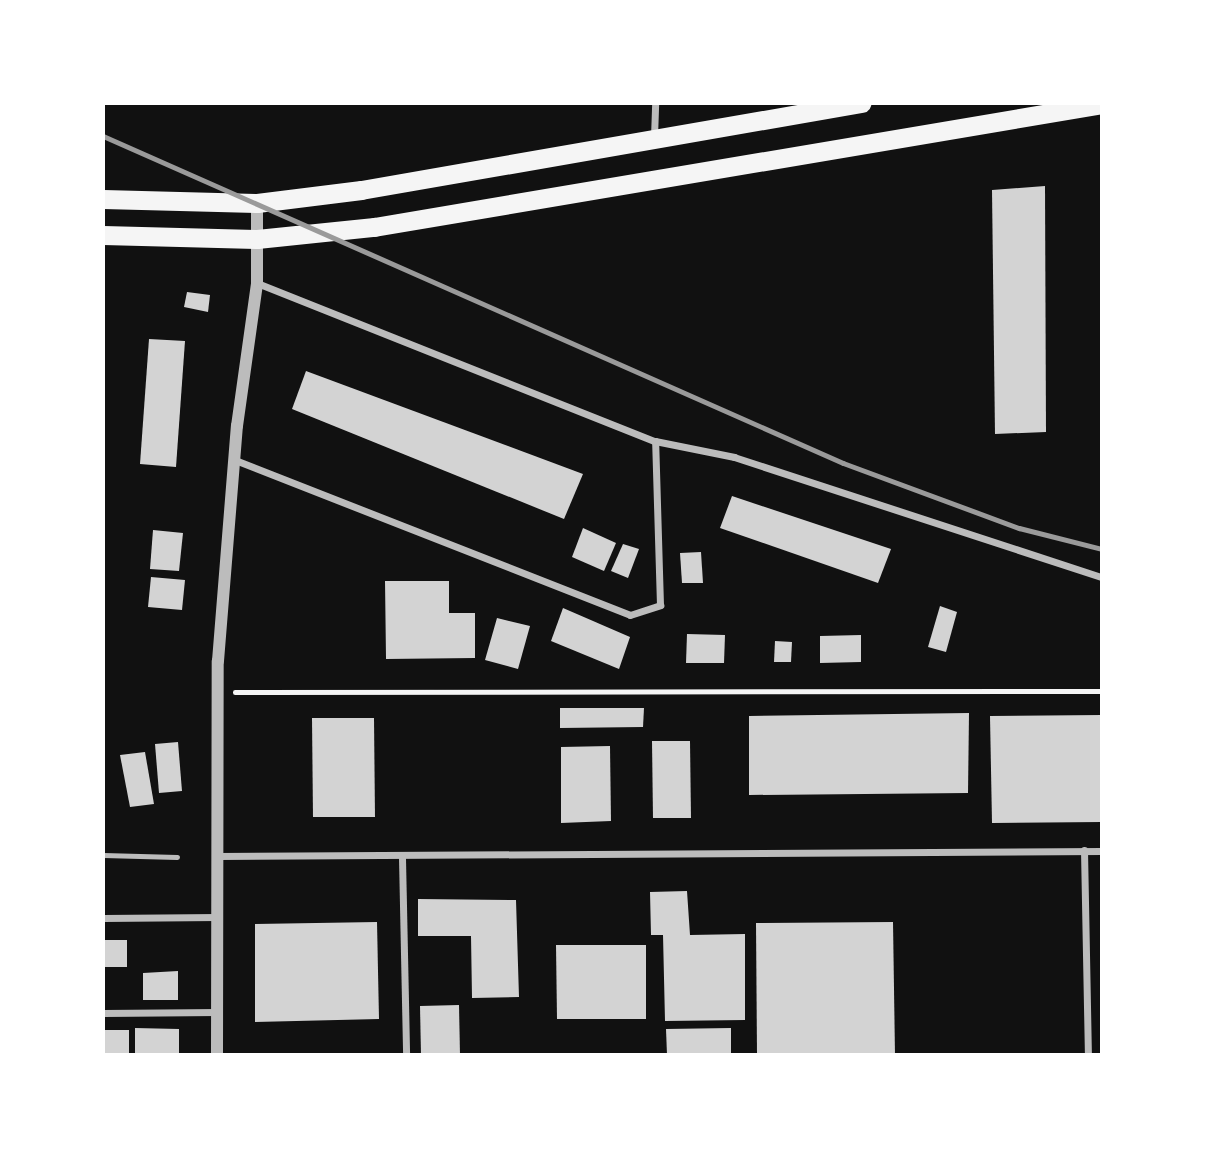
<!DOCTYPE html>
<html>
<head>
<meta charset="utf-8">
<style>
	body { margin:0 }
	#map { position:relative; width:1205px; height:1158px; overflow:hidden; background:#111; font-family:"Titillium Web",sans-serif }
	div>[style] { position:absolute }
	[style*='--x'] { left:calc(var(--x)*1px); top:calc(var(--y)*1px); width:calc(var(--w)*1px); rotate:calc(var(--a)*1deg) }
	.building>* { inset:0; background:#d3d3d3 }
	.path>* { height:4.5px; margin:-2.25px; padding:0 2.25px; transform-origin:2.25px; border-radius:2.25px; background:#f5f5f5 }
	.service>* { height:5px; margin:-2.5px; padding:0 2.5px; transform-origin:2.5px; border-radius:2.5px; background:#bcbcbc }
	.minor>* { height:7px; margin:-3.5px; padding:0 3.5px; transform-origin:3.5px; border-radius:3.5px; background:#bcbcbc }
	.tertiary>* { height:12px; margin:-6px; padding:0 6px; transform-origin:6px; border-radius:6px; background:#bcbcbc }
	.trunk>* { height:19px; margin:-9.5px; padding:0 9.5px; transform-origin:9.5px; border-radius:9.5px; background:#f5f5f5 }
	.rail>* { height:5px; margin:-2.5px; padding:0 2.5px; transform-origin:2.5px; border-radius:2.5px; background:#9a9a9a }
	span { translate:-50% -50%; white-space:nowrap; text-align:center; line-height:1.15; -webkit-text-stroke:6px #fff; paint-order:stroke }
	.frame { position:absolute; inset:0; border:105px solid #fff; pointer-events:none }
</style>
</head>
<body>
<div id="map">
	<div class="building">
		<div style="clip-path:polygon(1045px 186px,1046px 432px,995px 434px,992px 190px)"></div>
		<div style="clip-path:polygon(187px 292px,210px 295px,208px 312px,184px 307px)"></div>
		<div style="clip-path:polygon(149px 339px,185px 341px,176px 467px,140px 464px)"></div>
		<div style="clip-path:polygon(306px 371px,583px 474px,564px 519px,292px 409px)"></div>
		<div style="clip-path:polygon(732px 496px,891px 549px,878px 583px,720px 528px)"></div>
		<div style="clip-path:polygon(583px 528px,616px 543px,604px 571px,572px 557px)"></div>
		<div style="clip-path:polygon(153px 530px,183px 533px,179px 571px,150px 569px)"></div>
		<div style="clip-path:polygon(623px 544px,639px 549px,628px 578px,611px 571px)"></div>
		<div style="clip-path:polygon(701px 552px,703px 583px,682px 583px,680px 553px)"></div>
		<div style="clip-path:polygon(151px 577px,185px 580px,182px 610px,148px 607px)"></div>
		<div style="clip-path:polygon(385px 581px,449px 581px,449px 613px,475px 613px,475px 658px,386px 659px)"></div>
		<div style="clip-path:polygon(940px 606px,957px 612px,946px 652px,928px 647px)"></div>
		<div style="clip-path:polygon(563px 608px,630px 637px,619px 669px,551px 641px)"></div>
		<div style="clip-path:polygon(497px 618px,530px 626px,518px 669px,485px 660px)"></div>
		<div style="clip-path:polygon(687px 634px,725px 635px,724px 663px,686px 663px)"></div>
		<div style="clip-path:polygon(861px 635px,861px 662px,820px 663px,820px 636px)"></div>
		<div style="clip-path:polygon(775px 641px,792px 642px,791px 662px,774px 662px)"></div>
		<div style="clip-path:polygon(560px 708px,644px 708px,643px 727px,560px 728px)"></div>
		<div style="clip-path:polygon(969px 713px,968px 793px,749px 795px,749px 716px)"></div>
		<div style="clip-path:polygon(1102px 715px,1102px 822px,992px 823px,990px 716px)"></div>
		<div style="clip-path:polygon(312px 718px,374px 718px,375px 817px,313px 817px)"></div>
		<div style="clip-path:polygon(652px 741px,690px 741px,691px 818px,653px 818px)"></div>
		<div style="clip-path:polygon(178px 742px,182px 791px,159px 793px,155px 744px)"></div>
		<div style="clip-path:polygon(610px 746px,611px 821px,561px 823px,561px 747px)"></div>
		<div style="clip-path:polygon(145px 752px,154px 804px,130px 807px,120px 755px)"></div>
		<div style="clip-path:polygon(687px 891px,690px 935px,745px 934px,745px 1020px,665px 1021px,663px 935px,651px 935px,650px 892px)"></div>
		<div style="clip-path:polygon(418px 899px,516px 900px,519px 997px,472px 998px,471px 936px,418px 936px)"></div>
		<div style="clip-path:polygon(377px 922px,379px 1019px,255px 1022px,255px 924px)"></div>
		<div style="clip-path:polygon(893px 922px,895px 1055px,757px 1055px,756px 923px)"></div>
		<div style="clip-path:polygon(103px 940px,127px 940px,127px 967px,103px 967px)"></div>
		<div style="clip-path:polygon(556px 945px,646px 945px,646px 1019px,557px 1019px)"></div>
		<div style="clip-path:polygon(178px 971px,178px 1000px,143px 1000px,143px 973px)"></div>
		<div style="clip-path:polygon(459px 1005px,460px 1055px,421px 1055px,420px 1006px)"></div>
		<div style="clip-path:polygon(135px 1028px,179px 1029px,179px 1055px,135px 1055px)"></div>
		<div style="clip-path:polygon(731px 1028px,731px 1055px,667px 1055px,666px 1029px)"></div>
		<div style="clip-path:polygon(103px 1030px,129px 1030px,129px 1055px,103px 1055px)"></div>
	</div>
	<div class="path">
		<div style="--x:235;--y:692;--w:867;--a:-0.07"></div>
	</div>
	<div class="service">
		<div style="--x:103;--y:855;--w:74;--a:1.5"></div>
	</div>
	<div class="minor">
		<div style="--x:654;--y:137;--w:34;--a:-88"></div>
		<div style="--x:257;--y:283;--w:428;--a:21.7"></div>
		<div style="--x:655;--y:441;--w:81;--a:11.4"></div>
		<div style="--x:734;--y:457;--w:387;--a:18.1"></div>
		<div style="--x:235;--y:460;--w:424;--a:21.4"></div>
		<div style="--x:630;--y:615;--w:32;--a:-18"></div>
		<div style="--x:660;--y:605;--w:164;--a:-91.7"></div>
		<div style="--x:1084;--y:850;--w:205;--a:88.9"></div>
		<div style="--x:218;--y:856;--w:884;--a:-0.32"></div>
		<div style="--x:402;--y:858;--w:197;--a:88.8"></div>
		<div style="--x:103;--y:918;--w:115;--a:-0.5"></div>
		<div style="--x:103;--y:1013;--w:115;--a:-0.5"></div>
	</div>
	<div class="tertiary">
		<div style="--x:217;--y:1055;--w:394;--a:-89.9"></div>
		<div style="--x:218;--y:661;--w:236;--a:-85.4"></div>
		<div style="--x:237;--y:426;--w:144;--a:-82"></div>
		<div style="--x:257;--y:283;--w:80;--a:-90"></div>
	</div>
	<div class="trunk">
		<div style="--x:103;--y:199;--w:154;--a:1.5"></div>
		<div style="--x:257;--y:203;--w:105;--a:-7.1"></div>
		<div style="--x:361;--y:190;--w:508;--a:-9.87"></div>
		<div style="--x:103;--y:235;--w:154;--a:1.5"></div>
		<div style="--x:257;--y:239;--w:118;--a:-5.9"></div>
		<div style="--x:374;--y:227;--w:738;--a:-9.59"></div>
	</div>
	<div class="rail">
		<div style="--x:103;--y:136;--w:809;--a:23.84"></div>
		<div style="--x:843;--y:463;--w:188;--a:20.3"></div>
		<div style="--x:1019;--y:528;--w:86;--a:14.2"></div>
	</div>
	<div class="frame"></div>
</div>
</body>
</html>
